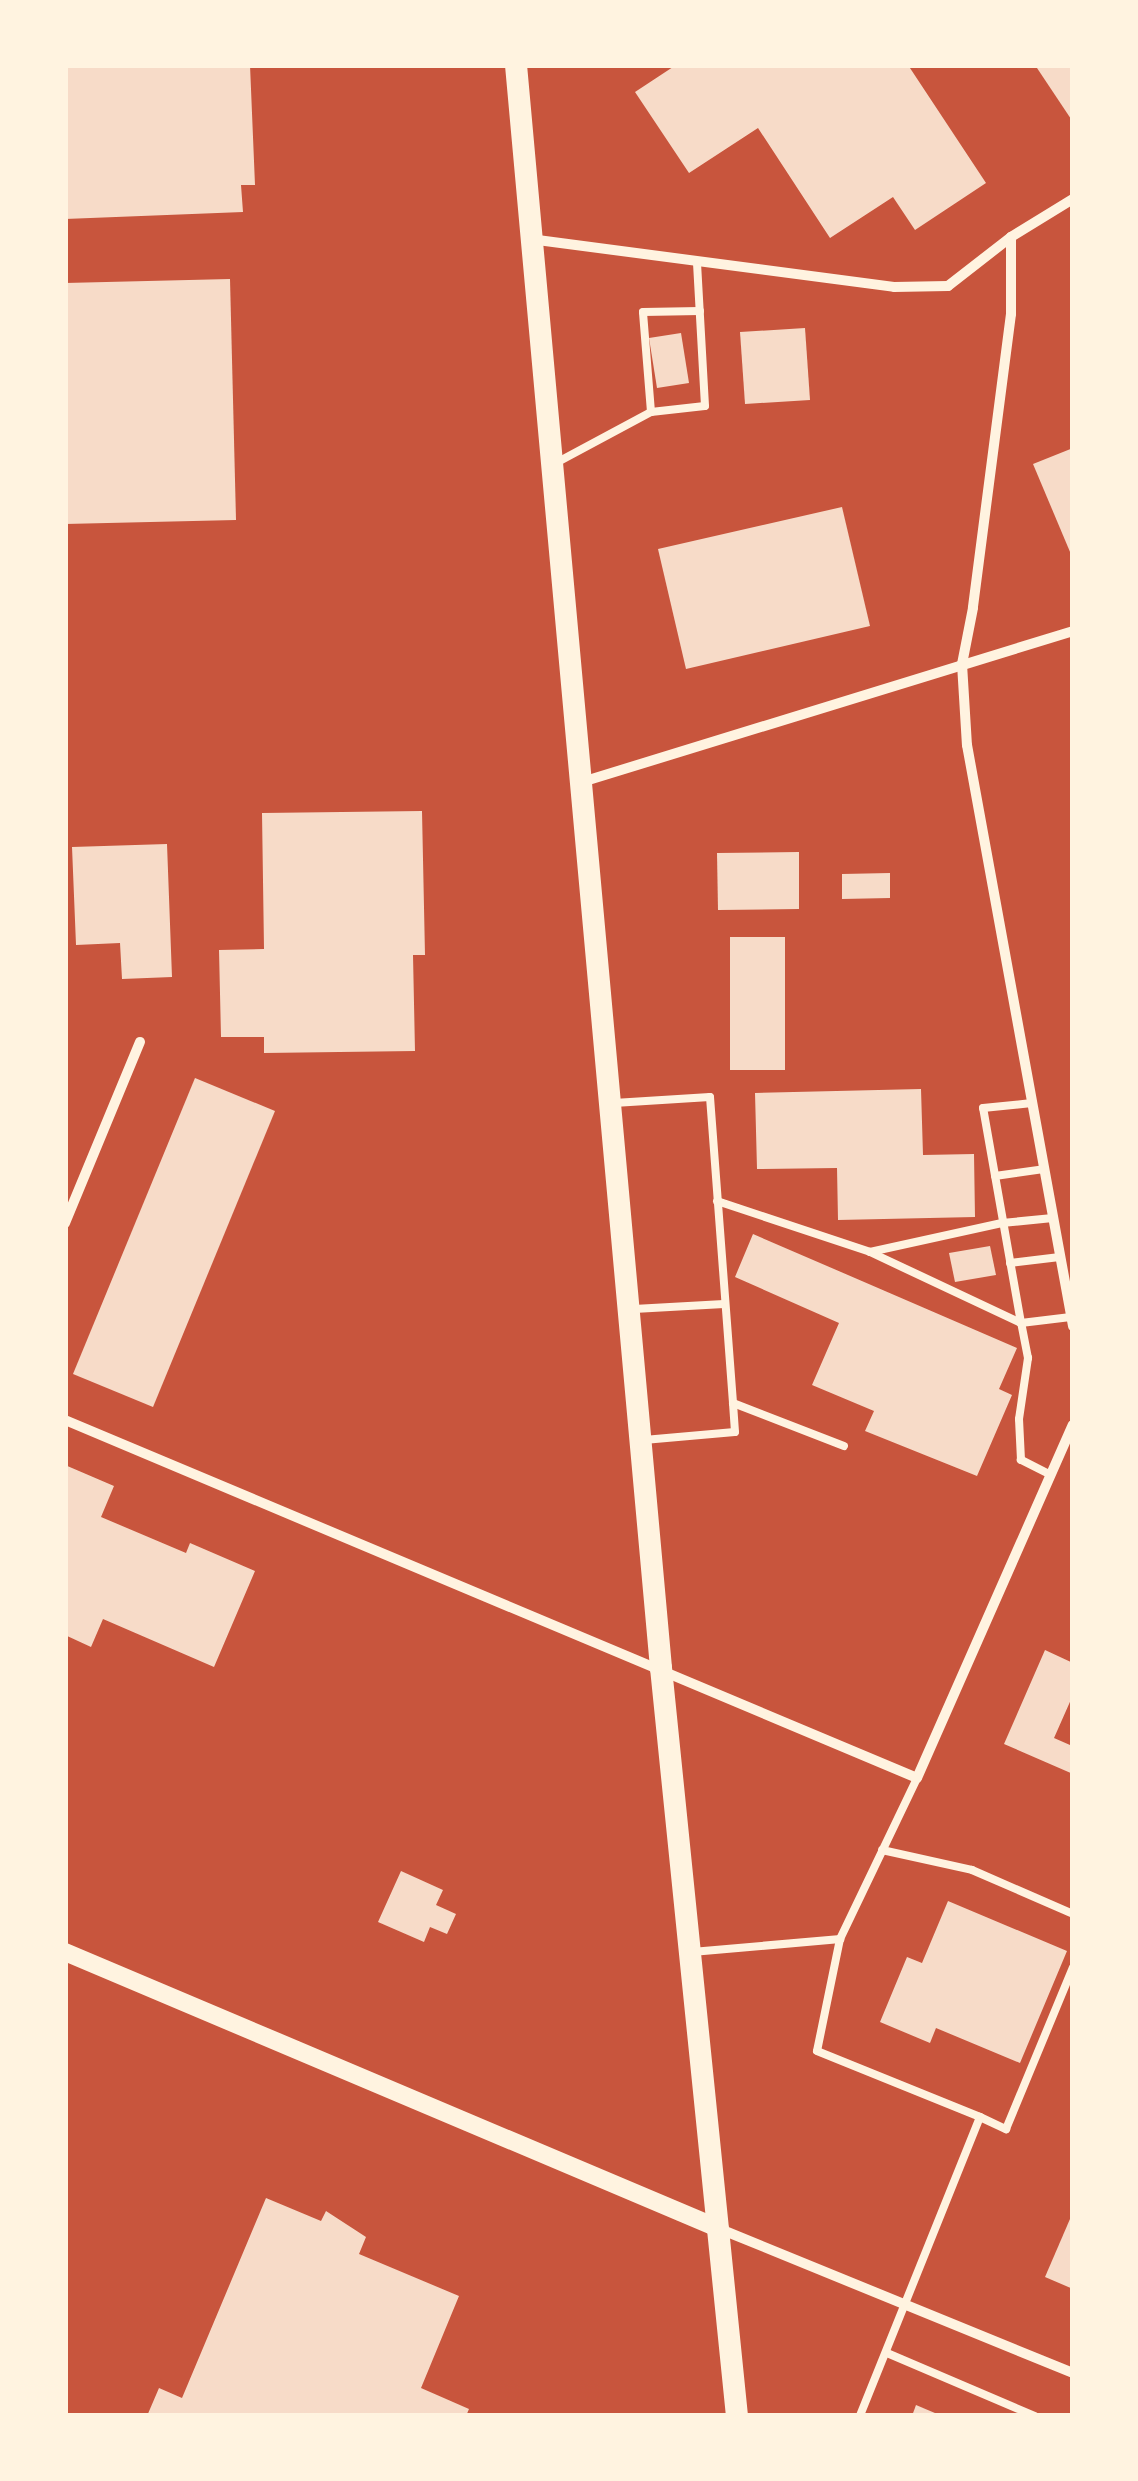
<!DOCTYPE html>
<html>
<head>
<meta charset="utf-8">
<style>
	body { margin:0 }
	#map { position:relative; width:1138px; height:2481px; overflow:hidden; background:#c8553d; font-family:Poppins,sans-serif }
	div>[style] { position:absolute }
	[style*='--x'] { left:calc(var(--x)*1px); top:calc(var(--y)*1px); width:calc(var(--w)*1px); rotate:calc(var(--a)*1deg) }
	.building>* { inset:0; background:#f7dbc8 }
	.service>* { height:8px; margin:-4px; padding:0 4px; transform-origin:4px; border-radius:4px; background:#fff3e0 }
	.minor>* { height:10px; margin:-5px; padding:0 5px; transform-origin:5px; border-radius:5px; background:#fff3e0 }
	.tertiary>* { height:18px; margin:-9px; padding:0 9px; transform-origin:9px; border-radius:9px; background:#fff3e0 }
	.primary>* { height:22px; margin:-11px; padding:0 11px; transform-origin:11px; border-radius:11px; background:#fff3e0 }
	span { translate:-50% -50%; white-space:nowrap; text-align:center; line-height:1.15; -webkit-text-stroke:10px #fff3e0; paint-order:stroke }
	.frame { position:absolute; inset:0; border:68px solid #fff3e0; pointer-events:none }
</style>
</head>
<body>
<div id="map">
	<div class="building">
		<div style="clip-path:polygon(65px 65px,250px 65px,255px 185px,241px 185px,243px 212px,65px 219px)"></div>
		<div style="clip-path:polygon(676px 65px,908px 65px,986px 183px,915px 230px,893px 197px,830px 238px,758px 128px,689px 173px,635px 92px)"></div>
		<div style="clip-path:polygon(1035px 65px,1073px 65px,1073px 122px)"></div>
		<div style="clip-path:polygon(230px 279px,236px 520px,65px 524px,65px 283px)"></div>
		<div style="clip-path:polygon(805px 328px,810px 400px,745px 404px,740px 332px)"></div>
		<div style="clip-path:polygon(681px 333px,689px 383px,657px 388px,649px 338px)"></div>
		<div style="clip-path:polygon(1073px 448px,1073px 559px,1033px 464px)"></div>
		<div style="clip-path:polygon(842px 507px,870px 626px,686px 669px,658px 549px)"></div>
		<div style="clip-path:polygon(422px 811px,425px 955px,413px 955px,415px 1051px,264px 1053px,264px 1037px,221px 1037px,219px 950px,264px 949px,262px 813px)"></div>
		<div style="clip-path:polygon(167px 844px,172px 977px,122px 979px,120px 943px,76px 945px,72px 847px)"></div>
		<div style="clip-path:polygon(799px 852px,799px 909px,718px 910px,717px 853px)"></div>
		<div style="clip-path:polygon(890px 873px,890px 898px,842px 899px,842px 874px)"></div>
		<div style="clip-path:polygon(730px 937px,785px 937px,785px 1070px,730px 1070px)"></div>
		<div style="clip-path:polygon(195px 1078px,275px 1111px,153px 1407px,73px 1374px)"></div>
		<div style="clip-path:polygon(921px 1089px,923px 1155px,974px 1154px,975px 1217px,838px 1220px,837px 1168px,757px 1169px,755px 1093px)"></div>
		<div style="clip-path:polygon(753px 1234px,1017px 1348px,999px 1389px,1012px 1395px,977px 1476px,865px 1431px,874px 1411px,812px 1385px,839px 1323px,735px 1277px)"></div>
		<div style="clip-path:polygon(990px 1246px,996px 1275px,955px 1282px,949px 1253px)"></div>
		<div style="clip-path:polygon(65px 1465px,114px 1486px,101px 1517px,186px 1553px,190px 1543px,255px 1571px,214px 1667px,103px 1619px,91px 1647px,65px 1635px)"></div>
		<div style="clip-path:polygon(1045px 1650px,1073px 1663px,1073px 1695px,1054px 1738px,1070px 1745px,1073px 1737px,1073px 1774px,1004px 1744px)"></div>
		<div style="clip-path:polygon(401px 1871px,443px 1890px,436px 1905px,456px 1914px,447px 1934px,430px 1927px,424px 1942px,378px 1922px)"></div>
		<div style="clip-path:polygon(948px 1901px,1067px 1951px,1020px 2063px,936px 2028px,930px 2043px,880px 2022px,907px 1957px,922px 1963px)"></div>
		<div style="clip-path:polygon(266px 2198px,321px 2221px,326px 2211px,366px 2237px,359px 2254px,459px 2296px,421px 2388px,469px 2409px,466px 2416px,147px 2416px,159px 2388px,182px 2398px)"></div>
		<div style="clip-path:polygon(1073px 2212px,1073px 2289px,1045px 2277px)"></div>
		<div style="clip-path:polygon(916px 2405px,942px 2416px,912px 2416px)"></div>
	</div>
	<div class="service">
		<div style="--x:651;--y:412;--w:100;--a:-94.6"></div>
		<div style="--x:643;--y:312;--w:57;--a:-1"></div>
		<div style="--x:554;--y:464;--w:110;--a:-28.2"></div>
		<div style="--x:651;--y:412;--w:54;--a:-6.3"></div>
		<div style="--x:705;--y:406;--w:145;--a:-93.2"></div>
		<div style="--x:614;--y:1103;--w:96;--a:-3.6"></div>
		<div style="--x:710;--y:1097;--w:307;--a:85.7"></div>
		<div style="--x:733;--y:1403;--w:119;--a:21.2"></div>
		<div style="--x:995;--y:1176;--w:49;--a:-8.1"></div>
		<div style="--x:717;--y:1201;--w:161;--a:18.4"></div>
		<div style="--x:870;--y:1252;--w:167;--a:25.2"></div>
		<div style="--x:1021;--y:1323;--w:218;--a:-100"></div>
		<div style="--x:983;--y:1108;--w:49;--a:-5.8"></div>
		<div style="--x:870;--y:1252;--w:135;--a:-12.4"></div>
		<div style="--x:1002;--y:1223;--w:51;--a:-5.6"></div>
		<div style="--x:1010;--y:1263;--w:50;--a:-6.8"></div>
		<div style="--x:634;--y:1309;--w:90;--a:-3.2"></div>
		<div style="--x:644;--y:1440;--w:91;--a:-5"></div>
		<div style="--x:735;--y:1432;--w:29;--a:-94"></div>
		<div style="--x:1051;--y:1475;--w:34;--a:-153"></div>
		<div style="--x:1021;--y:1460;--w:41;--a:-92.8"></div>
		<div style="--x:1019;--y:1419;--w:62;--a:-81.6"></div>
		<div style="--x:1028;--y:1358;--w:36;--a:-101"></div>
		<div style="--x:1021;--y:1323;--w:50;--a:-6.8"></div>
		<div style="--x:882;--y:1850;--w:92;--a:12.5"></div>
		<div style="--x:972;--y:1870;--w:110;--a:23.5"></div>
		<div style="--x:840;--y:1939;--w:178;--a:-64.4"></div>
		<div style="--x:692;--y:1952;--w:149;--a:-5"></div>
		<div style="--x:840;--y:1939;--w:114;--a:101.6"></div>
		<div style="--x:817;--y:2051;--w:176;--a:22"></div>
		<div style="--x:980;--y:2117;--w:322;--a:111.9"></div>
		<div style="--x:980;--y:2117;--w:29;--a:25"></div>
		<div style="--x:1006;--y:2129;--w:175;--a:-67.5"></div>
		<div style="--x:887;--y:2353;--w:161;--a:23.1"></div>
	</div>
	<div class="minor">
		<div style="--x:1011;--y:237;--w:77;--a:90"></div>
		<div style="--x:1011;--y:314;--w:296;--a:97.4"></div>
		<div style="--x:973;--y:608;--w:57;--a:101.1"></div>
		<div style="--x:962;--y:664;--w:81;--a:86.5"></div>
		<div style="--x:967;--y:745;--w:591;--a:79.66"></div>
		<div style="--x:530;--y:239;--w:367;--a:7.5"></div>
		<div style="--x:894;--y:287;--w:54;--a:-1.1"></div>
		<div style="--x:948;--y:286;--w:80;--a:-37.9"></div>
		<div style="--x:1011;--y:237;--w:73;--a:-31.5"></div>
		<div style="--x:582;--y:782;--w:514;--a:-17.09"></div>
		<div style="--x:65;--y:1223;--w:196;--a:-67.5"></div>
		<div style="--x:65;--y:1420;--w:924;--a:22.79"></div>
		<div style="--x:917;--y:1778;--w:386;--a:-66.2"></div>
		<div style="--x:720;--y:2229;--w:381;--a:22.2"></div>
	</div>
	<div class="tertiary">
		<div style="--x:65;--y:1952;--w:711;--a:22.92"></div>
	</div>
	<div class="primary">
		<div style="--x:516;--y:65;--w:1610;--a:84.83"></div>
		<div style="--x:661;--y:1668;--w:752;--a:84.2"></div>
	</div>
	<div class="frame"></div>
</div>
</body>
</html>
